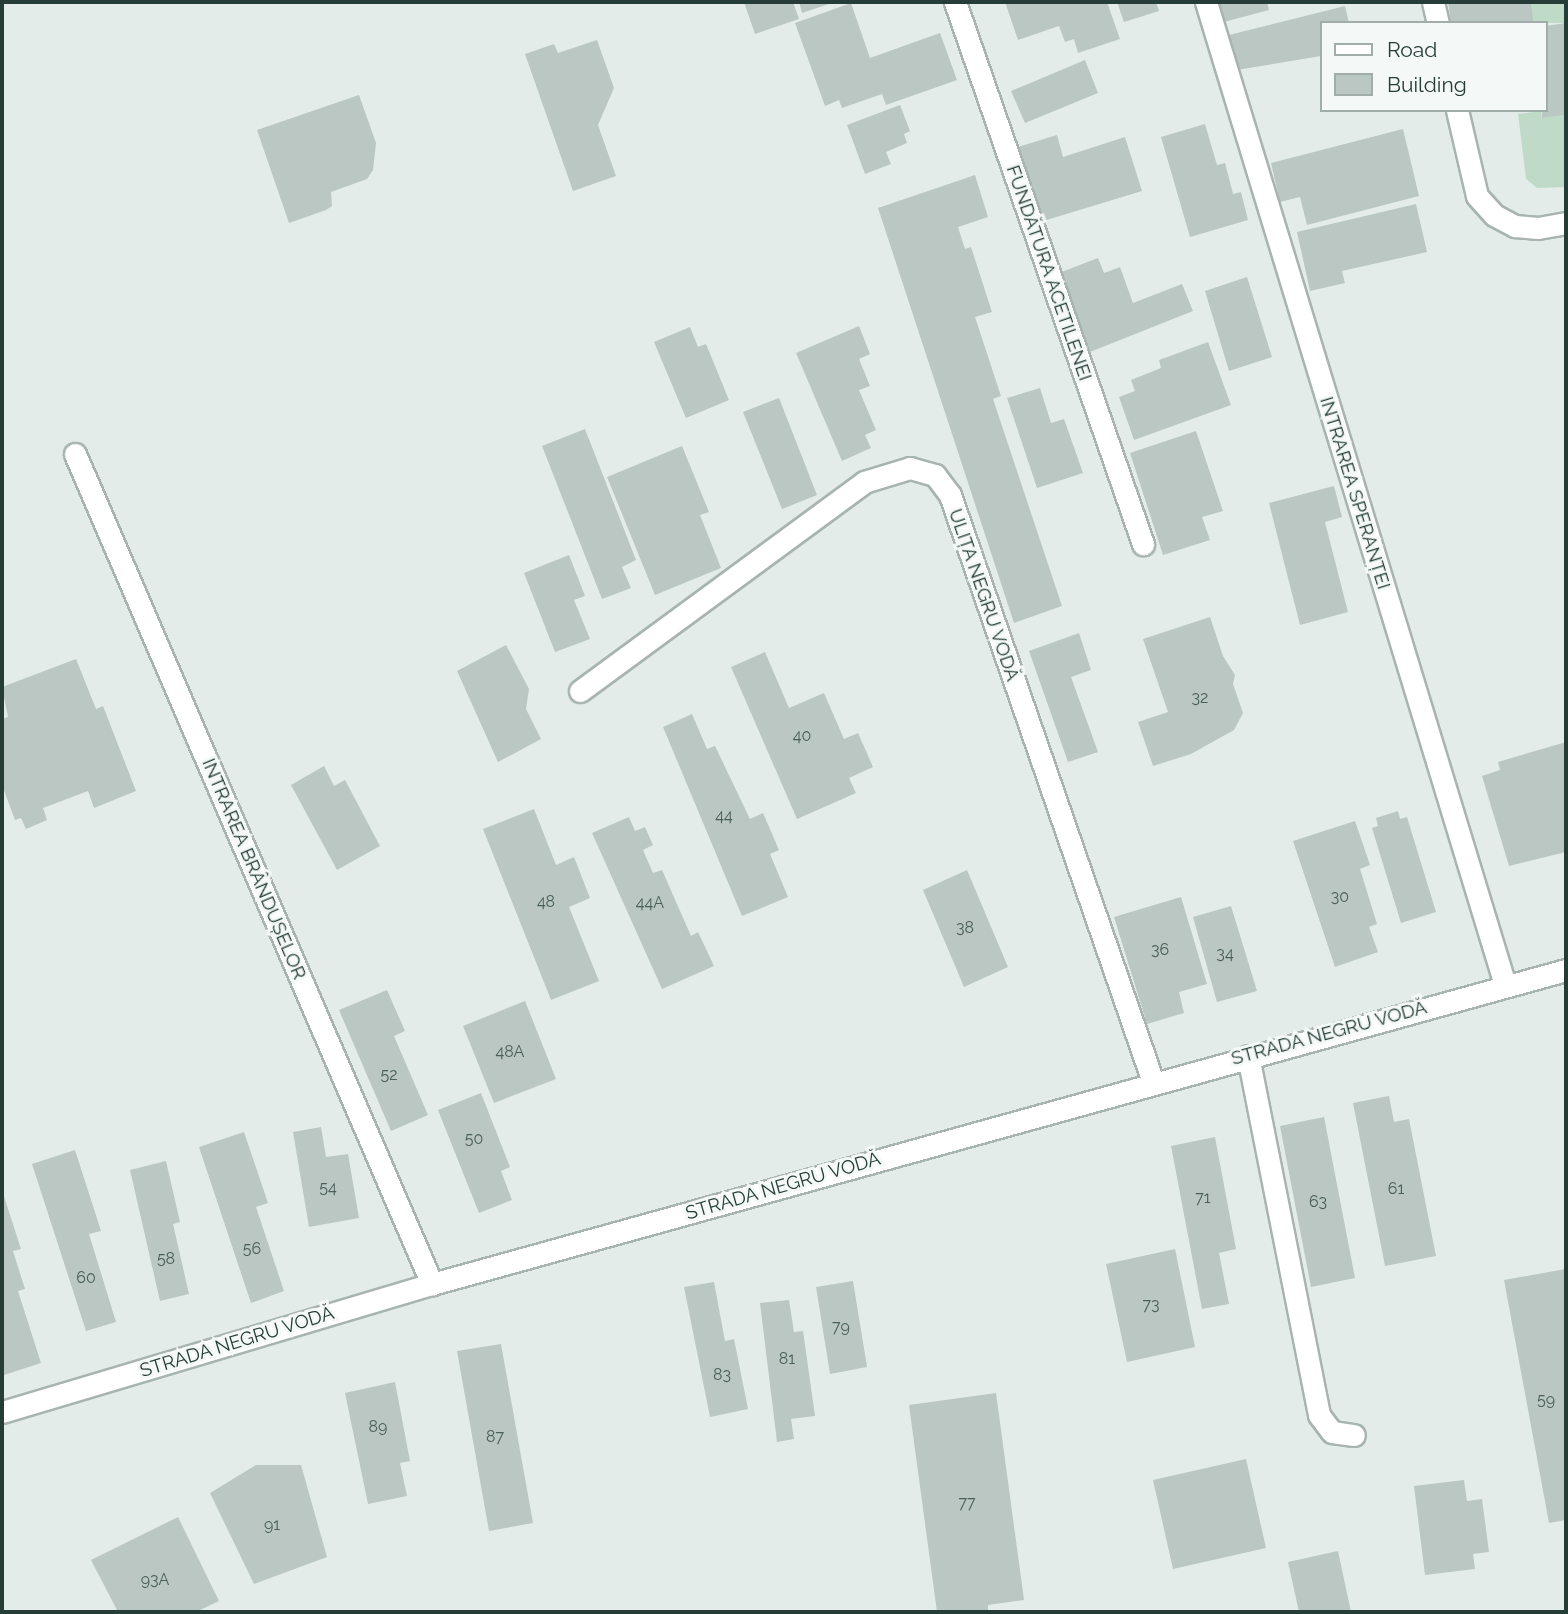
<!DOCTYPE html>
<html>
<head>
<meta charset="utf-8">
<style>
	body { margin:0 }
	#map { position:relative; width:1568px; height:1614px; overflow:hidden; background:#e4ece9; font-family:Raleway,sans-serif }
	div>[style] { position:absolute }
	[style*='--x'] { left:calc(var(--x)*1px); top:calc(var(--y)*1px); width:calc(var(--w)*1px); rotate:calc(var(--a)*1deg) }
	.green>* { inset:0; background:#bfdbc8 }
	.building>* { inset:0; background:#bac7c2 }
	.roads { filter:drop-shadow(2px 0 #a7b4b0) drop-shadow(-2px 0 #a7b4b0) drop-shadow(0 2px #a7b4b0) drop-shadow(0 -2px #a7b4b0) }
	.minor>* { height:21px; margin:-10.5px; padding:0 10.5px; transform-origin:10.5px; border-radius:10.5px; background:#fff }
	.tertiary>* { height:21px; margin:-10.5px; padding:0 10.5px; transform-origin:10.5px; border-radius:10.5px; background:#fff }
	span { translate:-50% -50%; white-space:nowrap; text-align:center; line-height:1.15; -webkit-text-stroke:6px #f4f9f7; paint-order:stroke }
	.number-label { font-size:16px; color:#4a5f5a }
	.number-label span { -webkit-text-stroke-width:0 }
	.street-label { font-size:19px; color:#253c37 }
	.frame { position:absolute; inset:0; border:4px solid #253c37; pointer-events:none }
	.legend { position:absolute; left:1320px; top:21px; width:228px; height:91px; box-sizing:border-box; background:#f4f9f7; border:2px solid #a1adaa; margin:0; padding:9px 12px; list-style:none; font-size:21px; color:#253c37 }
	.legend li { display:flex; align-items:center; gap:14px; height:35px }
	.legend b { width:35px; border:2px solid #a1adaa }
</style>
</head>
<body>
<div id="map">
	<div class="green">
		<div style="clip-path:polygon(1531px 2px,1566px 2px,1566px 23px,1534px 23px)"></div>
		<div style="clip-path:polygon(1541px 111px,1542px 118px,1566px 115px,1566px 187px,1537px 188px,1526px 179px,1518px 114px)"></div>
	</div>
	<div class="building">
		<div style="clip-path:polygon(744px 2px,793px 2px,799px 19px,755px 34px)"></div>
		<div style="clip-path:polygon(799px 2px,835px 2px,802px 13px)"></div>
		<div style="clip-path:polygon(1005px 2px,1107px 2px,1120px 39px,1078px 53px,1074px 39px,1065px 42px,1059px 26px,1018px 40px)"></div>
		<div style="clip-path:polygon(1117px 2px,1156px 2px,1159px 11px,1124px 22px)"></div>
		<div style="clip-path:polygon(1219px 2px,1267px 2px,1269px 10px,1224px 22px)"></div>
		<div style="clip-path:polygon(1448px 2px,1531px 2px,1534px 23px,1451px 23px)"></div>
		<div style="clip-path:polygon(851px 3px,870px 58px,940px 33px,957px 80px,886px 105px,882px 94px,842px 108px,839px 100px,825px 106px,795px 23px)"></div>
		<div style="clip-path:polygon(1345px 6px,1349px 23px,1321px 23px,1321px 56px,1237px 70px,1229px 35px)"></div>
		<div style="clip-path:polygon(1566px 23px,1566px 115px,1542px 118px,1545px 26px)"></div>
		<div style="clip-path:polygon(597px 40px,614px 88px,598px 125px,616px 176px,573px 191px,525px 54px,554px 44px,558px 53px)"></div>
		<div style="clip-path:polygon(1085px 60px,1098px 93px,1025px 123px,1011px 91px)"></div>
		<div style="clip-path:polygon(359px 95px,376px 143px,373px 170px,367px 179px,331px 192px,332px 206px,326px 210px,289px 223px,257px 130px)"></div>
		<div style="clip-path:polygon(900px 105px,910px 131px,904px 134px,907px 143px,886px 152px,891px 164px,865px 174px,847px 125px)"></div>
		<div style="clip-path:polygon(1205px 124px,1217px 165px,1225px 163px,1233px 194px,1241px 192px,1248px 220px,1190px 237px,1161px 137px)"></div>
		<div style="clip-path:polygon(1403px 129px,1419px 196px,1307px 225px,1300px 197px,1280px 202px,1271px 163px)"></div>
		<div style="clip-path:polygon(1057px 135px,1063px 157px,1125px 137px,1142px 191px,1040px 222px,1018px 147px)"></div>
		<div style="clip-path:polygon(975px 175px,988px 217px,958px 227px,965px 249px,971px 247px,992px 312px,975px 317px,1001px 396px,993px 399px,1062px 606px,1014px 623px,878px 208px)"></div>
		<div style="clip-path:polygon(1416px 204px,1427px 252px,1342px 271px,1345px 283px,1310px 291px,1297px 232px)"></div>
		<div style="clip-path:polygon(1098px 258px,1104px 273px,1120px 267px,1133px 303px,1182px 284px,1193px 311px,1090px 352px,1059px 273px)"></div>
		<div style="clip-path:polygon(1247px 277px,1272px 357px,1229px 371px,1205px 291px)"></div>
		<div style="clip-path:polygon(859px 326px,870px 354px,859px 359px,870px 386px,859px 390px,876px 430px,865px 435px,871px 448px,842px 461px,796px 353px)"></div>
		<div style="clip-path:polygon(690px 327px,698px 347px,706px 344px,729px 400px,686px 418px,654px 342px)"></div>
		<div style="clip-path:polygon(1208px 342px,1231px 405px,1134px 440px,1119px 397px,1135px 391px,1131px 380px,1161px 368px,1159px 360px)"></div>
		<div style="clip-path:polygon(1040px 388px,1051px 423px,1064px 419px,1083px 473px,1037px 488px,1007px 398px)"></div>
		<div style="clip-path:polygon(779px 398px,817px 495px,782px 509px,743px 412px)"></div>
		<div style="clip-path:polygon(585px 429px,636px 560px,622px 567px,631px 588px,602px 599px,542px 446px)"></div>
		<div style="clip-path:polygon(1196px 431px,1223px 511px,1202px 517px,1210px 540px,1163px 555px,1130px 453px)"></div>
		<div style="clip-path:polygon(682px 446px,709px 512px,700px 515px,721px 568px,655px 595px,607px 477px)"></div>
		<div style="clip-path:polygon(1334px 486px,1342px 517px,1325px 522px,1348px 612px,1300px 625px,1269px 503px)"></div>
		<div style="clip-path:polygon(569px 555px,585px 596px,574px 600px,590px 639px,555px 652px,524px 573px)"></div>
		<div style="clip-path:polygon(1210px 617px,1223px 656px,1235px 675px,1233px 684px,1243px 713px,1234px 730px,1191px 754px,1153px 766px,1138px 722px,1168px 712px,1143px 639px)"></div>
		<div style="clip-path:polygon(1079px 633px,1091px 670px,1071px 677px,1098px 752px,1068px 762px,1029px 651px)"></div>
		<div style="clip-path:polygon(506px 645px,529px 689px,526px 709px,541px 739px,498px 762px,457px 671px)"></div>
		<div style="clip-path:polygon(765px 652px,789px 708px,824px 693px,844px 739px,858px 733px,873px 767px,849px 778px,856px 793px,797px 819px,731px 667px)"></div>
		<div style="clip-path:polygon(76px 659px,96px 709px,103px 706px,136px 791px,94px 808px,88px 791px,43px 808px,47px 820px,26px 829px,21px 818px,15px 820px,2px 785px,2px 719px,8px 717px,2px 687px)"></div>
		<div style="clip-path:polygon(692px 714px,707px 749px,715px 746px,750px 819px,763px 813px,779px 850px,770px 854px,788px 897px,742px 916px,663px 727px)"></div>
		<div style="clip-path:polygon(1566px 742px,1566px 852px,1509px 866px,1482px 776px,1500px 770px,1498px 762px)"></div>
		<div style="clip-path:polygon(324px 766px,334px 786px,345px 780px,380px 846px,337px 870px,291px 785px)"></div>
		<div style="clip-path:polygon(534px 809px,556px 865px,574px 857px,590px 898px,569px 907px,599px 981px,551px 1000px,483px 829px)"></div>
		<div style="clip-path:polygon(1398px 811px,1400px 819px,1407px 817px,1436px 912px,1401px 923px,1372px 828px,1378px 826px,1376px 818px)"></div>
		<div style="clip-path:polygon(629px 817px,635px 831px,645px 827px,653px 845px,643px 850px,653px 873px,662px 870px,691px 936px,698px 932px,714px 966px,662px 989px,592px 833px)"></div>
		<div style="clip-path:polygon(1355px 821px,1370px 865px,1360px 869px,1377px 924px,1369px 927px,1378px 952px,1335px 967px,1293px 841px)"></div>
		<div style="clip-path:polygon(967px 870px,1008px 967px,964px 987px,923px 890px)"></div>
		<div style="clip-path:polygon(1181px 897px,1207px 984px,1179px 992px,1184px 1013px,1147px 1024px,1114px 917px)"></div>
		<div style="clip-path:polygon(1231px 906px,1257px 991px,1217px 1002px,1193px 917px)"></div>
		<div style="clip-path:polygon(387px 990px,405px 1031px,394px 1036px,428px 1115px,391px 1131px,339px 1010px)"></div>
		<div style="clip-path:polygon(525px 1001px,556px 1079px,494px 1103px,463px 1026px)"></div>
		<div style="clip-path:polygon(481px 1093px,510px 1167px,501px 1171px,512px 1200px,479px 1213px,438px 1110px)"></div>
		<div style="clip-path:polygon(1389px 1096px,1394px 1122px,1409px 1119px,1436px 1256px,1385px 1266px,1353px 1103px)"></div>
		<div style="clip-path:polygon(1324px 1117px,1355px 1278px,1311px 1287px,1280px 1126px)"></div>
		<div style="clip-path:polygon(321px 1127px,326px 1157px,348px 1154px,359px 1218px,309px 1227px,293px 1132px)"></div>
		<div style="clip-path:polygon(244px 1132px,268px 1203px,256px 1207px,284px 1291px,251px 1303px,199px 1147px)"></div>
		<div style="clip-path:polygon(1215px 1137px,1236px 1249px,1219px 1253px,1229px 1304px,1202px 1309px,1171px 1146px)"></div>
		<div style="clip-path:polygon(75px 1150px,101px 1231px,89px 1234px,116px 1322px,86px 1331px,32px 1164px)"></div>
		<div style="clip-path:polygon(166px 1161px,180px 1222px,173px 1224px,189px 1294px,160px 1301px,130px 1170px)"></div>
		<div style="clip-path:polygon(2px 1190px,21px 1249px,13px 1251px,25px 1289px,18px 1291px,41px 1363px,4px 1375px)"></div>
		<div style="clip-path:polygon(1175px 1249px,1195px 1347px,1127px 1362px,1106px 1264px)"></div>
		<div style="clip-path:polygon(1566px 1269px,1566px 1520px,1549px 1523px,1504px 1280px)"></div>
		<div style="clip-path:polygon(853px 1281px,867px 1367px,830px 1374px,816px 1287px)"></div>
		<div style="clip-path:polygon(714px 1282px,725px 1341px,734px 1339px,748px 1409px,710px 1417px,684px 1287px)"></div>
		<div style="clip-path:polygon(789px 1300px,794px 1332px,803px 1331px,815px 1416px,791px 1419px,794px 1439px,777px 1442px,760px 1303px)"></div>
		<div style="clip-path:polygon(501px 1344px,533px 1523px,489px 1531px,457px 1351px)"></div>
		<div style="clip-path:polygon(395px 1382px,410px 1461px,400px 1463px,407px 1496px,368px 1504px,345px 1393px)"></div>
		<div style="clip-path:polygon(996px 1393px,1024px 1600px,988px 1605px,988px 1612px,937px 1612px,909px 1405px)"></div>
		<div style="clip-path:polygon(1246px 1459px,1266px 1548px,1173px 1569px,1153px 1480px)"></div>
		<div style="clip-path:polygon(256px 1465px,301px 1465px,327px 1557px,254px 1584px,210px 1493px)"></div>
		<div style="clip-path:polygon(1464px 1480px,1467px 1501px,1482px 1499px,1489px 1552px,1473px 1554px,1475px 1569px,1425px 1575px,1414px 1486px)"></div>
		<div style="clip-path:polygon(178px 1517px,219px 1601px,196px 1612px,118px 1612px,91px 1560px)"></div>
		<div style="clip-path:polygon(1338px 1551px,1351px 1612px,1299px 1612px,1288px 1562px)"></div>
	</div>
	<div class="roads">
		<div class="minor">
			<div style="--x:955;--y:2;--w:574;--a:70.87"></div>
			<div style="--x:1206;--y:2;--w:1027;--a:73.08"></div>
			<div style="--x:1433;--y:2;--w:22;--a:77"></div>
			<div style="--x:1457;--y:110;--w:88;--a:76.9"></div>
			<div style="--x:1477;--y:196;--w:25;--a:48"></div>
			<div style="--x:1494;--y:215;--w:24;--a:28"></div>
			<div style="--x:1515;--y:226;--w:23;--a:5"></div>
			<div style="--x:1538;--y:228;--w:28;--a:-10"></div>
			<div style="--x:75;--y:454;--w:904;--a:66.73"></div>
			<div style="--x:580;--y:691;--w:353;--a:-36.3"></div>
			<div style="--x:864;--y:482;--w:48;--a:-16.9"></div>
			<div style="--x:910;--y:468;--w:26;--a:16"></div>
			<div style="--x:935;--y:475;--w:25;--a:53"></div>
			<div style="--x:950;--y:495;--w:621;--a:70.92"></div>
			<div style="--x:1248;--y:1056;--w:366;--a:78.8"></div>
			<div style="--x:1319;--y:1415;--w:21;--a:53"></div>
			<div style="--x:1332;--y:1432;--w:22;--a:8"></div>
		</div>
		<div class="tertiary">
			<div style="--x:2;--y:1412;--w:449;--a:-16.6"></div>
			<div style="--x:432;--y:1284;--w:1177;--a:-15.48"></div>
		</div>
	</div>
	<div class="number-label">
		<span style="left:1200px;top:698px">32</span>
		<span style="left:802px;top:736px">40</span>
		<span style="left:724px;top:816px">44</span>
		<span style="left:1340px;top:897px">30</span>
		<span style="left:546px;top:902px">48</span>
		<span style="left:650px;top:903px">44A</span>
		<span style="left:965px;top:928px">38</span>
		<span style="left:1160px;top:950px">36</span>
		<span style="left:1225px;top:954px">34</span>
		<span style="left:510px;top:1052px">48A</span>
		<span style="left:389px;top:1075px">52</span>
		<span style="left:474px;top:1139px">50</span>
		<span style="left:328px;top:1188px">54</span>
		<span style="left:1396px;top:1189px">61</span>
		<span style="left:1203px;top:1198px">71</span>
		<span style="left:1318px;top:1202px">63</span>
		<span style="left:252px;top:1249px">56</span>
		<span style="left:166px;top:1259px">58</span>
		<span style="left:86px;top:1278px">60</span>
		<span style="left:1151px;top:1305px">73</span>
		<span style="left:841px;top:1327px">79</span>
		<span style="left:787px;top:1359px">81</span>
		<span style="left:722px;top:1375px">83</span>
		<span style="left:1546px;top:1400px">59</span>
		<span style="left:378px;top:1427px">89</span>
		<span style="left:495px;top:1437px">87</span>
		<span style="left:967px;top:1503px">77</span>
		<span style="left:272px;top:1525px">91</span>
		<span style="left:155px;top:1580px">93A</span>
	</div>
	<div class="street-label">
		<span style="left:1049px;top:273px;rotate:71deg">FUNDĂTURA ACETILENEI</span>
		<span style="left:1355px;top:493px;rotate:73deg">INTRAREA SPERANȚEI</span>
		<span style="left:984px;top:595px;rotate:71deg">ULIȚA NEGRU VODĂ</span>
		<span style="left:254px;top:869px;rotate:67deg">INTRAREA BRÂNDUȘELOR</span>
		<span style="left:1329px;top:1033px;rotate:-15deg">STRADA NEGRU VODĂ</span>
		<span style="left:783px;top:1186px;rotate:-16deg">STRADA NEGRU VODĂ</span>
		<span style="left:237px;top:1342px;rotate:-17deg">STRADA NEGRU VODĂ</span>
	</div>
	<div class="frame"></div>
	<ul class="legend">
	<li><b style="height:9px;background:#fff"></b>Road</li>
	<li><b style="height:19px;background:#bac7c2"></b>Building</li>
	</ul>
</div>
</body>
</html>
